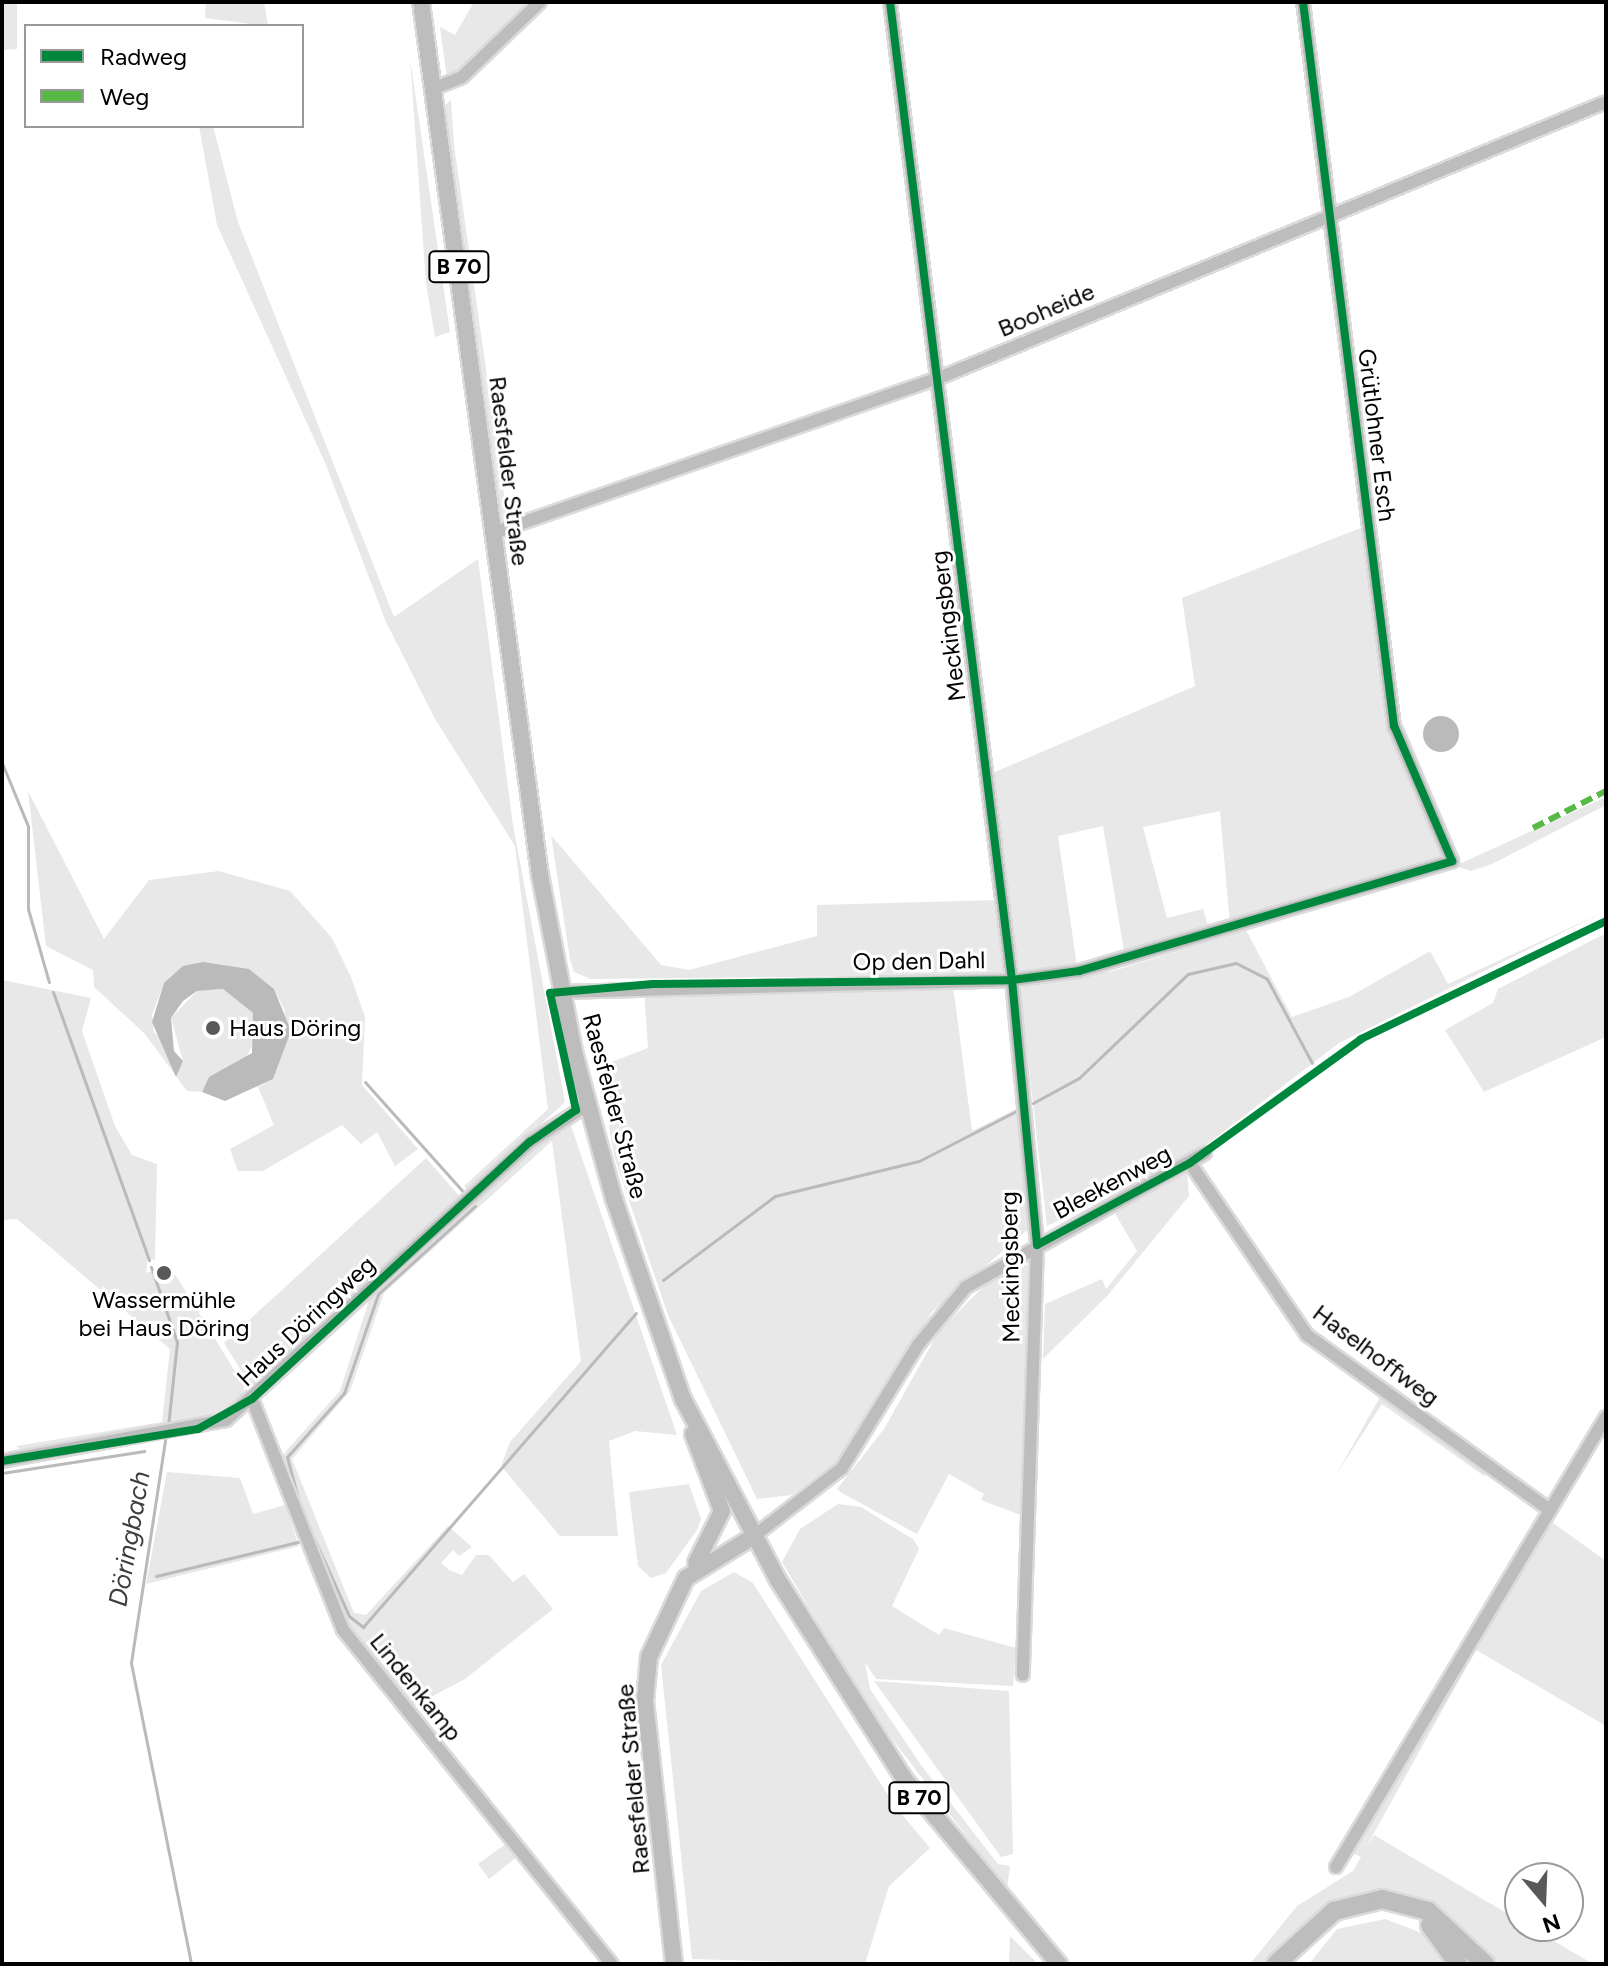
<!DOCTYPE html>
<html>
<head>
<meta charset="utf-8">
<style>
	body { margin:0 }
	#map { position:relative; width:1608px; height:1966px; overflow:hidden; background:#fff; font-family:Figtree,sans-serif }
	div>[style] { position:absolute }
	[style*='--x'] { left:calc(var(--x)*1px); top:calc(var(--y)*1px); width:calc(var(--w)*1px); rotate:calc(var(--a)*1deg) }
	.green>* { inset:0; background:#e8e8e8 }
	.water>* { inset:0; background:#bababa }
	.round { border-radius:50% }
	.stream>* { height:3px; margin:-1.5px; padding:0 1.5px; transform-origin:1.5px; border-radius:1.5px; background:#bababa }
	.roads { filter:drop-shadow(2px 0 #dbdbdb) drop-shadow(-2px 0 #dbdbdb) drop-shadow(0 2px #dbdbdb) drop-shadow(0 -2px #dbdbdb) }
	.minor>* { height:12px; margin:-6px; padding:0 6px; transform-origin:6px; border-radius:6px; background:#bdbdbd }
	.major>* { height:16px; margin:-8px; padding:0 8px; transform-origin:8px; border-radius:8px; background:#bdbdbd }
	.highway>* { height:18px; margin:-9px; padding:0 9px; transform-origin:9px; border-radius:9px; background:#bdbdbd }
	.quiet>* { height:6px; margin-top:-3px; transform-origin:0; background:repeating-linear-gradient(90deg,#58b947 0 12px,transparent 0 18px) }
	.cycleway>* { height:8px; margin:-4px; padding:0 4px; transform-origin:4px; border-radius:4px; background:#00873e }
	.dots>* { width:22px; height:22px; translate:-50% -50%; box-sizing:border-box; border:4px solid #fff; border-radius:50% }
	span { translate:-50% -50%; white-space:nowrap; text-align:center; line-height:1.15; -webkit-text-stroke:6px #fff; paint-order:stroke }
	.shield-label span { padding:2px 6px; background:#fff; border:2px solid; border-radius:6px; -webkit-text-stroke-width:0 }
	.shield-label { font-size:22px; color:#000; font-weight:700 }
	.street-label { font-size:24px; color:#000 }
	.poi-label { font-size:24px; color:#000 }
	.left { translate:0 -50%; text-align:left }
	.water-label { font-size:26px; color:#3e3e3e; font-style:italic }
	.frame { position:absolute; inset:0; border:4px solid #000; pointer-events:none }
	.legend { position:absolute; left:24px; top:24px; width:280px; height:104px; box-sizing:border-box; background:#fff; border:2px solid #999; margin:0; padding:10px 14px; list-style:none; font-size:24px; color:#000 }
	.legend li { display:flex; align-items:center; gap:16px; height:40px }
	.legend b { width:40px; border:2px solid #999 }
	.north { position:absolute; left:1504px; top:1862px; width:80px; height:80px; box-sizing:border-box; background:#fff; border:2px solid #999; border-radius:50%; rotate:161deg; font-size:22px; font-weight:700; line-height:32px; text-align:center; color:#000 }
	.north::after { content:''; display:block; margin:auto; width:28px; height:36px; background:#595959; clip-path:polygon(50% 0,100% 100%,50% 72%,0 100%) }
</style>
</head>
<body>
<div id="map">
	<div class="green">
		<div style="clip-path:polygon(2px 2px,17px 4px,17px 49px,2px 50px)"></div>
		<div style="clip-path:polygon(206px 2px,264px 2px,268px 26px,205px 18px)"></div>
		<div style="clip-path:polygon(474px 2px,533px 2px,447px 79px,440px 27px,455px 35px)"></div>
		<div style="clip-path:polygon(410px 58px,450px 332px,435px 337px,426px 284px)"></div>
		<div style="clip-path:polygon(451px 100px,454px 145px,508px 523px,498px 519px,474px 353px,444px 106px)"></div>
		<div style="clip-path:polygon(199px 126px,213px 126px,238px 222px,394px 617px,478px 559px,513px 825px,565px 1102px,469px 1191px,464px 1186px,548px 1109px,515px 846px,435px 719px,386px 622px,326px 465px,217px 225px)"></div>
		<div style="clip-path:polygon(1363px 527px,1389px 727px,1444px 853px,1440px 860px,1230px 925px,1220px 811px,1143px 827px,1167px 918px,1203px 909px,1210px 932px,1125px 957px,1103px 826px,1058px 836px,1077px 966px,1023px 973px,1016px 967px,988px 775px,1195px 686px,1182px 598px)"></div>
		<div style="clip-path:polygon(28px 791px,104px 939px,149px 880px,219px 871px,290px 891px,332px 938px,351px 977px,365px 1017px,362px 1085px,418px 1149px,395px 1166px,377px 1132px,361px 1144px,342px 1125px,263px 1171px,238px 1171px,230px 1149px,274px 1125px,258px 1087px,273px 1079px,285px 1011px,274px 989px,249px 969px,164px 983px,152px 1015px,154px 1032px,183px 1061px,171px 1018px,197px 991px,223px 989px,253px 1013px,255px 1039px,243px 1065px,209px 1077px,202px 1092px,187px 1091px,145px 1034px,94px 987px,93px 970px,46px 946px)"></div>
		<div style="clip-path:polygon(1606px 797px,1606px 805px,1492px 864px,1471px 871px,1455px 866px)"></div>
		<div style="clip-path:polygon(551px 835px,661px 965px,689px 970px,817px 936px,817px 905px,998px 900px,1006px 968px,999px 975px,591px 979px,574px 972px,570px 959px)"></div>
		<div style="clip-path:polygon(1606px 911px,1339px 1043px,1193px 1155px,1047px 1226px,1020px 990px,1026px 983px,1113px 971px,1246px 930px,1292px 1017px,1349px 997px,1430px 951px,1448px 984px)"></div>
		<div style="clip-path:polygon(1606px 933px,1606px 1037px,1484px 1092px,1445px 1030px,1493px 1003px,1498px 989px)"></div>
		<div style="clip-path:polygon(2px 980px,91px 998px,82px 1031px,115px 1126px,132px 1155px,157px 1164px,155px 1260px,148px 1258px,146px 1273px,157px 1270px,162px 1280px,175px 1274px,244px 1386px,244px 1396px,209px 1420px,24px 1452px,16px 1446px,162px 1422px,170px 1349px,17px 1219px,2px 1220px)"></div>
		<div style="clip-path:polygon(953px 985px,972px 1131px,1020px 1107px,1033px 1225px,932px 1312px,837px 1461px,792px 1495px,757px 1499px,668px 1315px,615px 1159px,598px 1067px,648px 1048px,644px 990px)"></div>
		<div style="clip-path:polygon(570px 1123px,677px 1435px,635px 1431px,609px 1441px,618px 1536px,560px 1536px,501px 1466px,510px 1442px,581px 1361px,552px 1141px,384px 1293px,350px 1391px,292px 1459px,354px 1613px,366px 1615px,448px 1526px,472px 1547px,459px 1556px,453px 1550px,441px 1563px,449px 1570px,462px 1575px,476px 1555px,489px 1555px,513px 1582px,524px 1574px,553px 1609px,465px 1679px,410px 1708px,342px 1618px,279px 1459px,340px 1391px,370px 1297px,545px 1137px)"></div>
		<div style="clip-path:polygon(426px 1158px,461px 1198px,257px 1384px,248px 1382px,224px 1343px)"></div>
		<div style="clip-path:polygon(1187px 1170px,1189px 1196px,1108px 1295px,1043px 1359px,1045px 1304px,1102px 1279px,1106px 1289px,1137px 1251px,1113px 1210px)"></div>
		<div style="clip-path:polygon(1022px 1262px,1032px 1269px,1023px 1516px,981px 1500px,984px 1494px,949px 1474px,917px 1534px,842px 1493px,837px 1489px,884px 1429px,939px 1331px,990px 1280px)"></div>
		<div style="clip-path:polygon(1380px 1397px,1485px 1473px,1484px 1476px,1382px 1404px,1336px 1475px)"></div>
		<div style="clip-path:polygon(167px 1472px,240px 1478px,253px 1514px,285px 1505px,299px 1546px,146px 1584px)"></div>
		<div style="clip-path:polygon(689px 1484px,701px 1519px,697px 1530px,666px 1573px,651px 1578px,638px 1566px,629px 1492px)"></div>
		<div style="clip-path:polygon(838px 1504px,861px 1507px,914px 1540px,919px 1549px,892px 1606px,939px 1635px,944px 1628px,1016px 1648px,1013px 1686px,876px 1679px,865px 1662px,870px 1689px,921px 1765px,998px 1864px,1010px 1866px,1007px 1889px,867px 1706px,782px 1562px,800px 1529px)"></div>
		<div style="clip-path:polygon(1549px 1520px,1606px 1561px,1606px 1726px,1476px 1650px,1365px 1849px,1374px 1835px,1593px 1964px,1500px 1964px,1440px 1912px,1391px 1893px,1329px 1908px,1267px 1964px,1250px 1964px,1297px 1906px,1353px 1871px,1361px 1857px,1354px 1854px)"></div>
		<div style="clip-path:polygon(734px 1572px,753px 1583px,895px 1806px,930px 1848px,889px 1886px,865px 1964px,692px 1959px,661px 1665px,701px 1591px)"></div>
		<div style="clip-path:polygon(874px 1681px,1009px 1691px,1013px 1854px,1001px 1857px)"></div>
		<div style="clip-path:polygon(507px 1843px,517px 1857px,489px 1879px,478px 1864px)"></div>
		<div style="clip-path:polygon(1385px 1919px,1427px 1935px,1445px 1964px,1309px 1964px,1337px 1929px)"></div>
		<div style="clip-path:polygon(1010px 1936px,1038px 1964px,1009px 1964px)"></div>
	</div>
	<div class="water">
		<div class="round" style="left:1423px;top:716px;width:36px;height:36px"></div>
		<div style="clip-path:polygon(203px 962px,249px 969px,274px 989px,291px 1031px,273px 1079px,225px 1101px,202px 1092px,209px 1077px,252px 1053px,253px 1013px,223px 989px,197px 991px,183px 1001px,171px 1018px,174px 1051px,183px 1061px,176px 1077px,152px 1022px,164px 983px,183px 966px)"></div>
	</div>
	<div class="stream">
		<div style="--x:2;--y:763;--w:68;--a:67.6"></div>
		<div style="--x:28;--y:826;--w:83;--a:90"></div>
		<div style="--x:28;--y:909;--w:76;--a:74"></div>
		<div style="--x:53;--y:992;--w:285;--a:70.3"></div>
		<div style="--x:365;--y:1082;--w:150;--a:48.2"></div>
		<div style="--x:1033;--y:1103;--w:52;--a:-28.5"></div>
		<div style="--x:1079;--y:1078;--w:151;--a:-43.7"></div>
		<div style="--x:1188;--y:974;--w:49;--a:-12.9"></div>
		<div style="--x:1236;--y:963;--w:35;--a:27"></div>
		<div style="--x:1267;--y:979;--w:95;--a:61.8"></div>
		<div style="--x:151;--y:1267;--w:79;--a:70.9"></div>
		<div style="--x:177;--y:1342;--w:84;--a:96.1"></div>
		<div style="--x:663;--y:1280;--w:140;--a:-36.9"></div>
		<div style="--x:775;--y:1196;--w:148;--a:-13.7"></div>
		<div style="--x:919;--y:1161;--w:114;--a:-27.2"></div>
		<div style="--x:166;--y:1434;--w:232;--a:98.7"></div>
		<div style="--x:131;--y:1663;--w:307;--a:78.7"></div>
		<div style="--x:2;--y:1473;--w:144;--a:-8.8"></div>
		<div style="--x:314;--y:1538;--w:85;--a:65.8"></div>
		<div style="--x:349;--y:1616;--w:18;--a:38"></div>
		<div style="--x:363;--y:1627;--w:416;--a:-49"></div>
		<div style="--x:309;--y:1539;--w:85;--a:-105"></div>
		<div style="--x:287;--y:1457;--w:86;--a:-48.3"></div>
		<div style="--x:344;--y:1393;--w:105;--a:-71"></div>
		<div style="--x:378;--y:1294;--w:131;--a:-42.2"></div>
		<div style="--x:156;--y:1576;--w:150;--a:-13.5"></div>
	</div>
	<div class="roads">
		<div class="minor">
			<div style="--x:890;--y:2;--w:986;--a:82.89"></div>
			<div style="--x:1012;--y:980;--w:266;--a:84.6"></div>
			<div style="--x:1037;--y:1245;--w:430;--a:91.9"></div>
			<div style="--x:435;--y:88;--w:29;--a:-22"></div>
			<div style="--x:462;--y:77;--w:108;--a:-43.9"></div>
			<div style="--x:493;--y:533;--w:472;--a:-19.2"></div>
			<div style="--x:939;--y:378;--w:722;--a:-22.48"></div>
			<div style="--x:561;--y:992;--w:451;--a:-1.5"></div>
			<div style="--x:1012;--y:980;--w:68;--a:-7.7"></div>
			<div style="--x:1079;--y:971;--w:389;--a:-16.4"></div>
			<div style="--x:1452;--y:861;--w:147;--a:-113.2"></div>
			<div style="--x:1394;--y:726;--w:730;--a:-97.16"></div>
			<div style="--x:1190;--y:1163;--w:208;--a:55.8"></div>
			<div style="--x:1307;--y:1335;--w:296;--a:35.8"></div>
			<div style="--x:252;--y:1399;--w:248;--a:68.5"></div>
			<div style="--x:343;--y:1630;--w:429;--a:51.2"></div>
			<div style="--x:2;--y:1461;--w:228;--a:-10.4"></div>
			<div style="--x:226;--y:1420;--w:412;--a:-42.4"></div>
			<div style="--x:530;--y:1142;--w:68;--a:-33"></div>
			<div style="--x:754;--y:1536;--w:111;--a:-37.7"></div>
			<div style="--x:842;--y:1468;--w:145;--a:-58.3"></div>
			<div style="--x:918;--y:1345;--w:75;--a:-50.4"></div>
			<div style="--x:966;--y:1287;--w:274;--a:-29.3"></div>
			<div style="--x:1336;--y:1867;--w:525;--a:-59.04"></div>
		</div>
		<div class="major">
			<div style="--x:421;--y:2;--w:881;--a:82.24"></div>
			<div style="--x:540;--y:875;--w:180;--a:79.1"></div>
			<div style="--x:574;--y:1052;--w:152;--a:74.8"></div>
			<div style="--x:614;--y:1199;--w:212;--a:71"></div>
			<div style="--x:683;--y:1399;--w:204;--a:62.3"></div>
			<div style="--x:778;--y:1580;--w:237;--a:57.6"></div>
			<div style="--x:905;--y:1780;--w:240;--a:50.1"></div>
			<div style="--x:693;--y:1434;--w:82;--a:69.4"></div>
			<div style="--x:722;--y:1511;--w:58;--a:116.6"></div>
			<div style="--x:674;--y:1964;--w:265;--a:-96.3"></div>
			<div style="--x:645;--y:1701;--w:44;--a:-84.8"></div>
			<div style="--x:649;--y:1657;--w:87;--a:-64.9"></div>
			<div style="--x:686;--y:1578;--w:80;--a:-31.7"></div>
		</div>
		<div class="highway">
			<div style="--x:1430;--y:1925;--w:48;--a:54.3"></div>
			<div style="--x:1276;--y:1964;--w:79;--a:-42.4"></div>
			<div style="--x:1334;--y:1911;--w:49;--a:-14"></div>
			<div style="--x:1382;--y:1899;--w:48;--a:14.6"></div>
			<div style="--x:1428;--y:1911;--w:78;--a:42.9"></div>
		</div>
	</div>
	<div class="quiet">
		<div style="--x:1533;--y:828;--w:82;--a:-26.9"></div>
	</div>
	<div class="cycleway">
		<div style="--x:890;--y:2;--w:986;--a:82.89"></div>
		<div style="--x:1012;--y:980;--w:266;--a:84.6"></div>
		<div style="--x:1037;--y:1245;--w:174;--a:-28.2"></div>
		<div style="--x:1190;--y:1163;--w:211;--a:-35.9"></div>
		<div style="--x:1361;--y:1039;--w:272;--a:-25.7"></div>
		<div style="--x:2;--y:1461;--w:199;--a:-9.3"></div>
		<div style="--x:198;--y:1429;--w:62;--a:-29.1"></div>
		<div style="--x:252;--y:1399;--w:379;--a:-42.8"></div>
		<div style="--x:530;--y:1142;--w:56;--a:-34.8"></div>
		<div style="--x:576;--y:1110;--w:120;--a:-102.5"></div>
		<div style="--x:550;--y:993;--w:103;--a:-5"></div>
		<div style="--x:653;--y:984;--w:359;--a:-0.6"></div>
		<div style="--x:1012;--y:980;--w:68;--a:-7.7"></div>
		<div style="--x:1079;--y:971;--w:389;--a:-16.4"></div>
		<div style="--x:1452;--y:861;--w:147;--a:-113.2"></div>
		<div style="--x:1394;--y:726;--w:730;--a:-97.16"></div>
	</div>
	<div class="dots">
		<div style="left:213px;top:1028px;background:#595959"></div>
		<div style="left:164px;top:1273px;background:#595959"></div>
	</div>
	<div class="shield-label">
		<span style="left:459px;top:267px">B 70</span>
		<span style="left:919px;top:1798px">B 70</span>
	</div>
	<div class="street-label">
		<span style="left:1046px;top:310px;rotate:-23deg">Booheide</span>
		<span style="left:1377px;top:435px;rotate:83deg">Grütlohner Esch</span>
		<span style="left:509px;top:471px;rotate:83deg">Raesfelder Straße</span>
		<span style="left:948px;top:626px;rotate:-97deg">Meckingsberg</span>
		<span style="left:919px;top:961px;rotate:-1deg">Op den Dahl</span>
		<span style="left:615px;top:1106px;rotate:75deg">Raesfelder Straße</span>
		<span style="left:1112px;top:1182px;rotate:-28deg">Bleekenweg</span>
		<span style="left:1010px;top:1267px;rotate:-91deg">Meckingsberg</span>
		<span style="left:306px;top:1321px;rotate:-43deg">Haus Döringweg</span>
		<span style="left:1376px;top:1355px;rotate:37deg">Haselhoffweg</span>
		<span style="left:416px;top:1687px;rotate:51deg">Lindenkamp</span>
		<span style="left:633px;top:1779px;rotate:-95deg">Raesfelder Straße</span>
	</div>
	<div class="poi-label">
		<span class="left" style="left:229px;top:1028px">Haus Döring</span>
		<span style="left:164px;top:1314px">Wassermühle<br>bei Haus Döring</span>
	</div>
	<div class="water-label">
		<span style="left:130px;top:1539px;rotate:-80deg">Döringbach</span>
	</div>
	<div class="frame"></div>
	<ul class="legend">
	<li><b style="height:10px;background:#00873e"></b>Radweg</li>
	<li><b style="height:10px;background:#58b947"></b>Weg</li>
	</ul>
	<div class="north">N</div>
</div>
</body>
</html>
